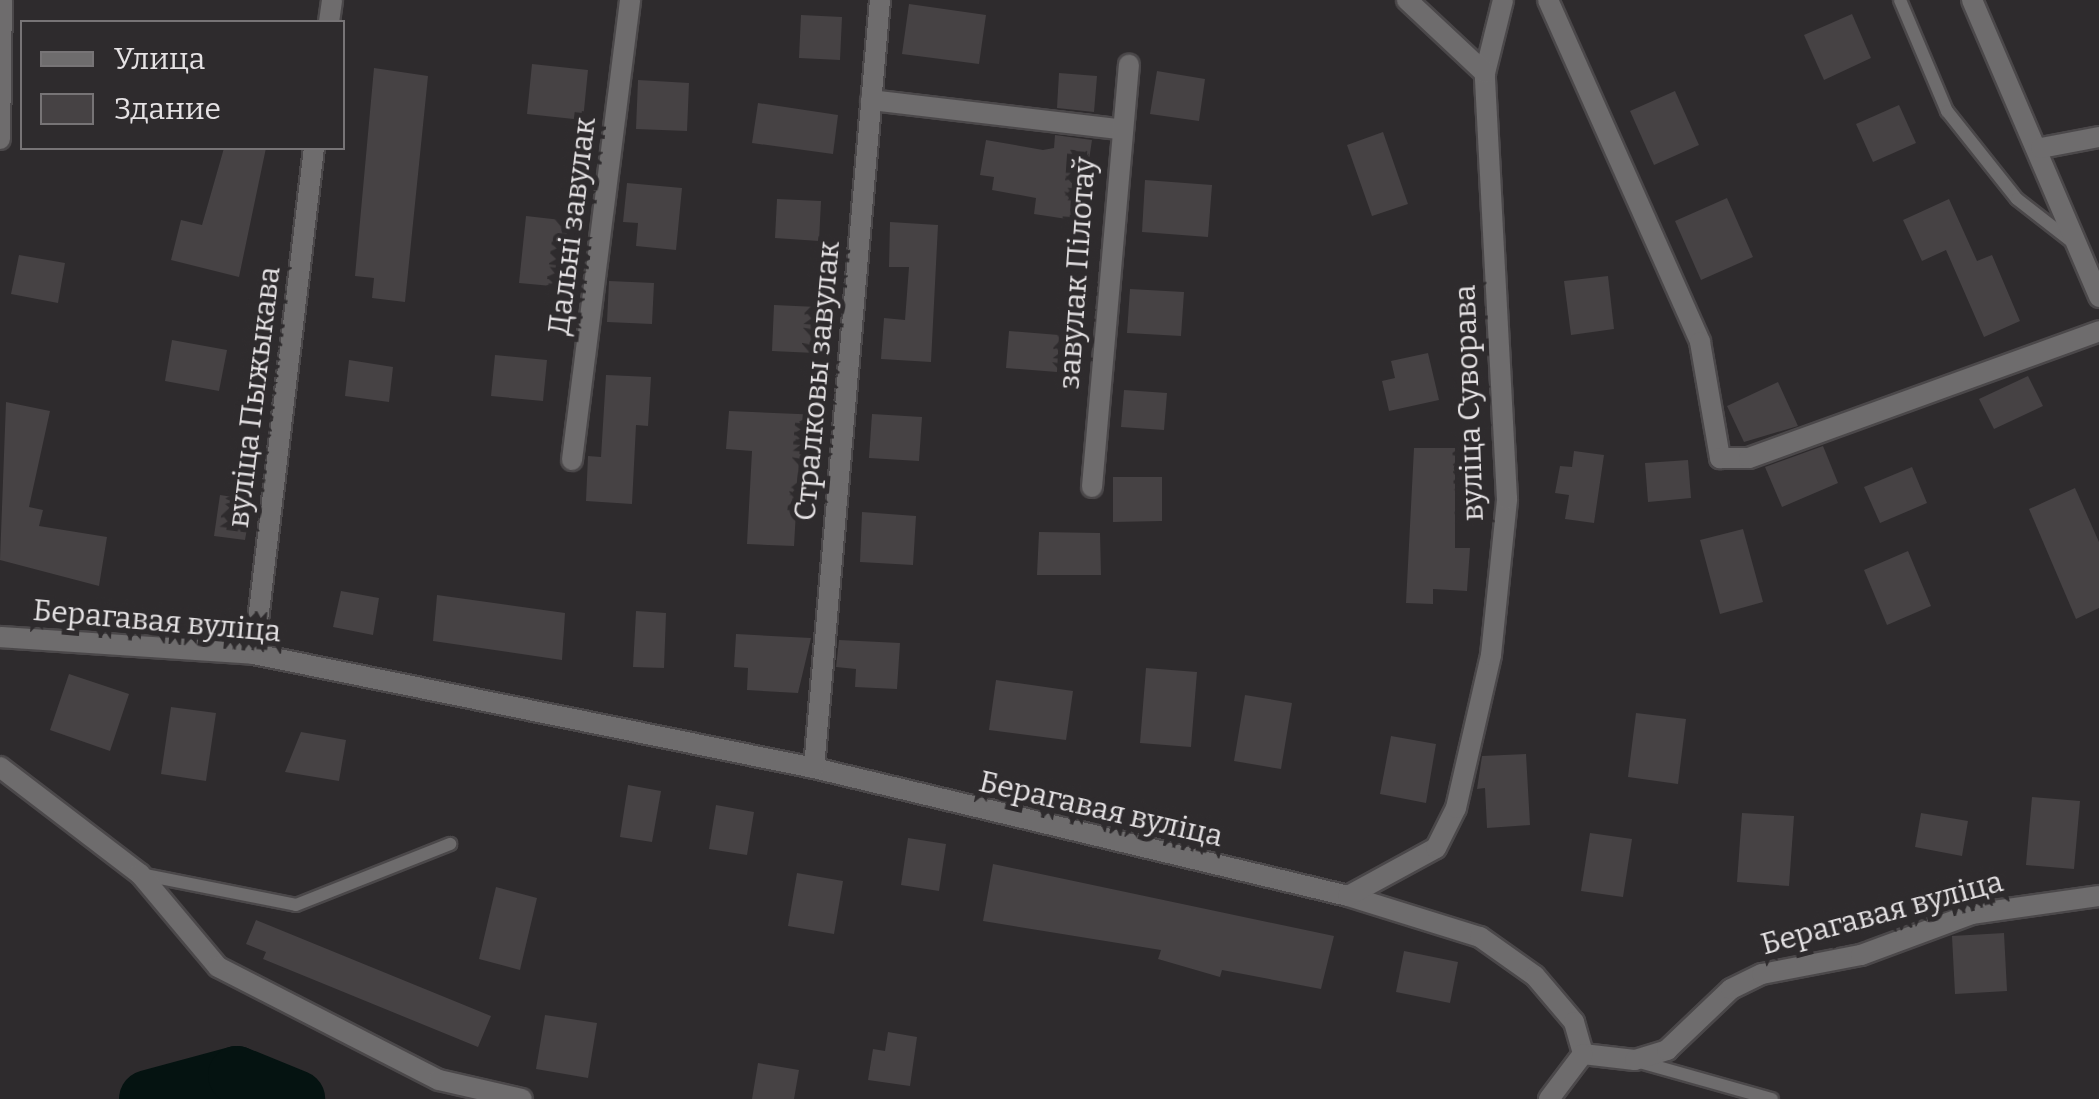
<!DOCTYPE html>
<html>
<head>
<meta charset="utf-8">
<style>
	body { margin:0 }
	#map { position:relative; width:2099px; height:1099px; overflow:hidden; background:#2e2b2d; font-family:Bitter,serif }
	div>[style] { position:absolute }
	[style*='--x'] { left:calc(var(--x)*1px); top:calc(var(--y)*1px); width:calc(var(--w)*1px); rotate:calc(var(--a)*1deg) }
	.river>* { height:58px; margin:-29px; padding:0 29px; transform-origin:29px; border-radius:29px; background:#051311 }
	.building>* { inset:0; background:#464244 }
	.roads { filter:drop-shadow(2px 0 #4b484a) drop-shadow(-2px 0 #4b484a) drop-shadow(0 2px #4b484a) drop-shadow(0 -2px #4b484a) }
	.lane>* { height:12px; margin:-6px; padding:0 6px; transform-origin:6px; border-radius:6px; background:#6e6c6d }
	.street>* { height:20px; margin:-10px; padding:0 10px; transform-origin:10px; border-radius:10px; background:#6e6c6d }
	span { translate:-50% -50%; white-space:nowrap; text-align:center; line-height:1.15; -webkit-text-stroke:10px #2e2b2d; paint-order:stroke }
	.street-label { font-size:30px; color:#e5e2e4 }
	.legend { position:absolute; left:20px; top:20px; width:325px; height:130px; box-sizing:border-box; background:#2e2b2d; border:2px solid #777476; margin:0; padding:12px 18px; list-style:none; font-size:30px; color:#e5e2e4 }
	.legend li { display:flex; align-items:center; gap:20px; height:50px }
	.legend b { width:50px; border:2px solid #777476 }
</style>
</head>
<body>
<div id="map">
	<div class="river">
		<div style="--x:148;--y:1099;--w:92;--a:-15.1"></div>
		<div style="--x:237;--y:1075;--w:64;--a:22.1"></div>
	</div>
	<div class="building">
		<div style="clip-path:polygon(909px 4px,986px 15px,979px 64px,902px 54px)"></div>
		<div style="clip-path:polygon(1852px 14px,1871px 58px,1824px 80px,1804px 35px)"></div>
		<div style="clip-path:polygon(801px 15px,842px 17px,840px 60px,799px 58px)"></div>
		<div style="clip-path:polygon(532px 64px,588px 70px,583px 120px,527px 114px)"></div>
		<div style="clip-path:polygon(374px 68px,428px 76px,405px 302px,372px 298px,374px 278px,355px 276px)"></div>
		<div style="clip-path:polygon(1157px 71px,1205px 79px,1199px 121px,1150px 114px)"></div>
		<div style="clip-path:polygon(1059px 73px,1097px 76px,1094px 112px,1057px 108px)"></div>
		<div style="clip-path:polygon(638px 80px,689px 83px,687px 131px,636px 129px)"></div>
		<div style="clip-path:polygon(1675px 91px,1699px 145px,1654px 165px,1630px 111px)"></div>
		<div style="clip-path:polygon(758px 103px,838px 115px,833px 154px,752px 143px)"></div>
		<div style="clip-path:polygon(1899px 105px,1916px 143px,1873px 162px,1856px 124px)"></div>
		<div style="clip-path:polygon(1383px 132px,1408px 204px,1372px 216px,1347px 145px)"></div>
		<div style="clip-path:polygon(1055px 135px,1092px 140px,1080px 221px,1034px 214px,1036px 198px,992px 190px,994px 177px,980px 175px,986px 140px,1043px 150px,1054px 148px)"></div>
		<div style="clip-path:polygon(224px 148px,266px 148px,239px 277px,171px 260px,181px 220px,202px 225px)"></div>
		<div style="clip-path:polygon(1145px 180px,1212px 185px,1208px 237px,1142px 232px)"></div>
		<div style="clip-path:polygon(627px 183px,682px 188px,676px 250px,636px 246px,638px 223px,623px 222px)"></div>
		<div style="clip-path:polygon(1727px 198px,1753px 257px,1701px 280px,1675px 221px)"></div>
		<div style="clip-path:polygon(777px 199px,821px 201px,819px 241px,775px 238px)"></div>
		<div style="clip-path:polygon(1949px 199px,1977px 261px,1992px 255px,2020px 321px,1984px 337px,1946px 250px,1922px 261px,1903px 220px)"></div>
		<div style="clip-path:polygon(526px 216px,579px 222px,573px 288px,519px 283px)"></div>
		<div style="clip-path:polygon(890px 222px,938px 225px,931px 362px,881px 359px,884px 318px,905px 320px,909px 267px,889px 267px)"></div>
		<div style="clip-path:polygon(19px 255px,65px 263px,58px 303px,11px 294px)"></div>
		<div style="clip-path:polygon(1608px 276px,1614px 329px,1571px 335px,1564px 281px)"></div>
		<div style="clip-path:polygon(609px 281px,654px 283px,652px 324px,607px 322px)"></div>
		<div style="clip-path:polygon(1130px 289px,1184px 292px,1181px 336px,1127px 333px)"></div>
		<div style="clip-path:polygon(774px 305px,817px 307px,815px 353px,772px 351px)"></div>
		<div style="clip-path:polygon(1009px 331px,1059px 335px,1057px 372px,1006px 368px)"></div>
		<div style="clip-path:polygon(172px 340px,227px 350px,219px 391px,165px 381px)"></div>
		<div style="clip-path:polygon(1428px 353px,1439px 400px,1389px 411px,1382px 381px,1395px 378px,1391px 361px)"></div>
		<div style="clip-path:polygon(495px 355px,547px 360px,543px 401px,491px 396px)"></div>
		<div style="clip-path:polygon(349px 360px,393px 367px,389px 402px,345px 396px)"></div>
		<div style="clip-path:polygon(606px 375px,651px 377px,648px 426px,636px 425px,632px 504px,586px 501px,588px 456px,601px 457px)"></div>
		<div style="clip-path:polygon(2028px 376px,2043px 406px,1994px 429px,1979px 399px)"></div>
		<div style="clip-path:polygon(1778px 382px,1798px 426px,1744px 442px,1727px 406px)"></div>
		<div style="clip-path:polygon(1124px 390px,1167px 393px,1164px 430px,1121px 427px)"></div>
		<div style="clip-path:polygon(6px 402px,50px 411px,29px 507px,43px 510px,39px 526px,107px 537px,99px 586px,0 560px)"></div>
		<div style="clip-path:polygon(729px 411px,822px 415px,819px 461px,799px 459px,794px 546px,747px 544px,752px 451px,726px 449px)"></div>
		<div style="clip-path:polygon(872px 414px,922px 417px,919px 461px,869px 458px)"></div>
		<div style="clip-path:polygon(1823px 446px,1838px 483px,1782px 507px,1765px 467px)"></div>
		<div style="clip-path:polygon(1414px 448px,1455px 448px,1455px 548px,1470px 548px,1467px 591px,1433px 589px,1433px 604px,1406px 603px)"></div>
		<div style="clip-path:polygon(1574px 451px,1604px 455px,1594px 523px,1565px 519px,1569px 495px,1555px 493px,1560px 466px,1572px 467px)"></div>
		<div style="clip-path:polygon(1688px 460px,1691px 498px,1648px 502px,1645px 463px)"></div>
		<div style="clip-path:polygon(1912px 467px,1927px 503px,1880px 523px,1864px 487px)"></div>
		<div style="clip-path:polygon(1113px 477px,1162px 477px,1162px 521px,1113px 522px)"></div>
		<div style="clip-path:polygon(2075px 488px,2099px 542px,2099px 608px,2076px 619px,2029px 509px)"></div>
		<div style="clip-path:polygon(220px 495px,252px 500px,245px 540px,214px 536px)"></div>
		<div style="clip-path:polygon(862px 512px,916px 516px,913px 565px,860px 562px)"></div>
		<div style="clip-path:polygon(1743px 529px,1763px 602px,1720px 614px,1700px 540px)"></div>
		<div style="clip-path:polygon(1039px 532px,1100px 533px,1101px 575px,1037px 575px)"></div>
		<div style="clip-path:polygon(1908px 551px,1931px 606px,1887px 625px,1864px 570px)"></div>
		<div style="clip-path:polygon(341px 591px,379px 598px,373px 635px,333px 627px)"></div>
		<div style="clip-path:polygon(437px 595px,565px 613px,562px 660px,433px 641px)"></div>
		<div style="clip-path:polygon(636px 611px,666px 613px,664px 668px,633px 667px)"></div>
		<div style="clip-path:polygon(736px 634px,811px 638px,798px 693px,747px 690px,748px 668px,734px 667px)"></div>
		<div style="clip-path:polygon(839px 640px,900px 643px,897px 689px,855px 687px,856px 669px,836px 667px)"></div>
		<div style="clip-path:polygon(1146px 668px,1197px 672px,1191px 747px,1140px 743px)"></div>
		<div style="clip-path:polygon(69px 674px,129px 694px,110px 751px,50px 730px)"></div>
		<div style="clip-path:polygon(996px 680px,1073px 691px,1066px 740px,989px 730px)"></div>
		<div style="clip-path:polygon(1245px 695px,1292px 703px,1281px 769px,1234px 761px)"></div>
		<div style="clip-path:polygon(171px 707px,216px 713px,206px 781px,161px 774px)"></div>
		<div style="clip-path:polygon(1636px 713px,1686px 719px,1678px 784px,1628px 777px)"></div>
		<div style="clip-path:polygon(301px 732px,346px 740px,339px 781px,285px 772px)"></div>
		<div style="clip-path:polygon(1391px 736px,1436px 744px,1426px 803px,1380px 794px)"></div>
		<div style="clip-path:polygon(1526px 754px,1530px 825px,1487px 828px,1485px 788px,1477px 789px,1482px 756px)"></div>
		<div style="clip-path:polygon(628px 785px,661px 791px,652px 842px,620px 837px)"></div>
		<div style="clip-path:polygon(2032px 797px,2080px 801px,2074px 869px,2026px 865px)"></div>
		<div style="clip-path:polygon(716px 805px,754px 812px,747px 855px,709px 849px)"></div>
		<div style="clip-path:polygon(1742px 813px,1794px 816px,1789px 886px,1737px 882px)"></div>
		<div style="clip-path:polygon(1921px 813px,1968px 821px,1962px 856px,1915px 847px)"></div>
		<div style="clip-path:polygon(1590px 833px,1632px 839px,1623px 897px,1581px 891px)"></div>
		<div style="clip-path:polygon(908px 838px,946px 844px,939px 891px,901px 885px)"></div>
		<div style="clip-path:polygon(993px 864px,1334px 936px,1321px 989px,1222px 970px,1220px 977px,1158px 959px,1161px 950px,983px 921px)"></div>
		<div style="clip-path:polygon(797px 873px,843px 881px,834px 934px,788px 926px)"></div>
		<div style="clip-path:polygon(496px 887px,537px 898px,520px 970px,479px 959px)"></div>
		<div style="clip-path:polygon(256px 920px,491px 1016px,478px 1047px,263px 959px,266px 952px,246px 944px)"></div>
		<div style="clip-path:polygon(2004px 933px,2007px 991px,1955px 994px,1952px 936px)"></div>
		<div style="clip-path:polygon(1404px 951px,1458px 962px,1450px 1003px,1396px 992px)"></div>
		<div style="clip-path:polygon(545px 1015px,597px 1023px,588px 1078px,536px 1069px)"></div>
		<div style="clip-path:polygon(888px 1032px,917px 1037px,910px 1086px,868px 1080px,873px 1049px,885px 1051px)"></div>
		<div style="clip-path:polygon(758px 1063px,799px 1070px,794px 1099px,752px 1099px)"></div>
	</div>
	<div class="roads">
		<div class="lane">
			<div style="--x:1900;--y:0;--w:121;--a:67.1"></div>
			<div style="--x:1947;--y:111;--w:112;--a:51.5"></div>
			<div style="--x:2017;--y:199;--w:70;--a:38"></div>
			<div style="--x:140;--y:874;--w:159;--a:11.2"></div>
			<div style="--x:296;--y:905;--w:166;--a:-21.6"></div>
			<div style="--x:1640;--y:1062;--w:137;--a:15.7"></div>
		</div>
		<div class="street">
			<div style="--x:1548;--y:0;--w:374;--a:66"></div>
			<div style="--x:1700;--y:342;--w:118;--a:80.2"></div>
			<div style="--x:1720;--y:458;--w:29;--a:0"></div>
			<div style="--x:1749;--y:458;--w:372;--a:-19.9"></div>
			<div style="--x:1972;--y:0;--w:323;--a:66.8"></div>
			<div style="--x:329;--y:22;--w:22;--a:-82"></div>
			<div style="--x:1485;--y:73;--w:75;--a:-76.1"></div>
			<div style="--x:871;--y:100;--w:248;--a:6.7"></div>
			<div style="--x:0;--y:139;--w:139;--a:-89.2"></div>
			<div style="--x:2041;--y:148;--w:59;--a:-10.7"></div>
			<div style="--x:572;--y:460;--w:464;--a:-82.8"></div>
			<div style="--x:1092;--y:487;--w:424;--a:-85"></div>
			<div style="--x:0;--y:637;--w:255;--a:3.8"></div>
			<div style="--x:254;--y:654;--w:571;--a:11.51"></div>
			<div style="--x:814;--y:768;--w:549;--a:13.48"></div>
			<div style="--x:1348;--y:896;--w:138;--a:17.3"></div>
			<div style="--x:1480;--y:937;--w:67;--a:35.3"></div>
			<div style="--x:1535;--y:976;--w:60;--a:49.7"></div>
			<div style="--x:1574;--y:1022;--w:33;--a:74"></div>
			<div style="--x:1583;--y:1054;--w:52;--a:6.6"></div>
			<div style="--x:1635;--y:1060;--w:34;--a:-17"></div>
			<div style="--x:1667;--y:1050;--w:88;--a:-43.6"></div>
			<div style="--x:1731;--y:989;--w:34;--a:-26"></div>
			<div style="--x:1762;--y:974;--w:101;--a:-10.9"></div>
			<div style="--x:1861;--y:955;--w:118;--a:-20.3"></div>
			<div style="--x:1972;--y:914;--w:128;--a:-8.1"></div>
			<div style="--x:254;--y:654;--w:510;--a:-83.24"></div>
			<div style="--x:0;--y:767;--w:176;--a:37.4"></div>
			<div style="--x:140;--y:874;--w:121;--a:50"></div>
			<div style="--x:218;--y:967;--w:248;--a:27.1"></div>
			<div style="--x:439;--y:1080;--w:85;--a:12.9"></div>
			<div style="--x:814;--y:768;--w:771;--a:-85.09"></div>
			<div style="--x:1348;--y:896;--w:100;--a:-28.6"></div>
			<div style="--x:1436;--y:848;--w:45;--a:-63.4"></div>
			<div style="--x:1456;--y:808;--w:157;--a:-77.1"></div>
			<div style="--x:1491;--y:655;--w:157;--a:-84.1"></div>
			<div style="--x:1507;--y:499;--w:427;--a:-93"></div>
			<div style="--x:1485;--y:73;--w:107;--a:-136.9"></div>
			<div style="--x:1549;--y:1099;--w:56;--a:-52.9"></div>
		</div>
	</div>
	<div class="street-label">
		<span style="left:572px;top:226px;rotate:-83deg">Дальні завулак</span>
		<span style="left:1077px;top:273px;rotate:-86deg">завулак Пілотаў</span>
		<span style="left:817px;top:381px;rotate:-85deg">Стралковы завулак</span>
		<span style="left:254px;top:397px;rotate:-83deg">вуліца Пыжыкава</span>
		<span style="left:1469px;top:403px;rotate:-92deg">вуліца Суворава</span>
		<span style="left:157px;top:621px;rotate:5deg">Берагавая вуліца</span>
		<span style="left:1101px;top:809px;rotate:13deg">Берагавая вуліца</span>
		<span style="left:1882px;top:913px;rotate:-15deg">Берагавая вуліца</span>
	</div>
	<ul class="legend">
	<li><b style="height:12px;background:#6e6c6d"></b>Улица</li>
	<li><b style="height:28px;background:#464244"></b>Здание</li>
	</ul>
</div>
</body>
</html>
